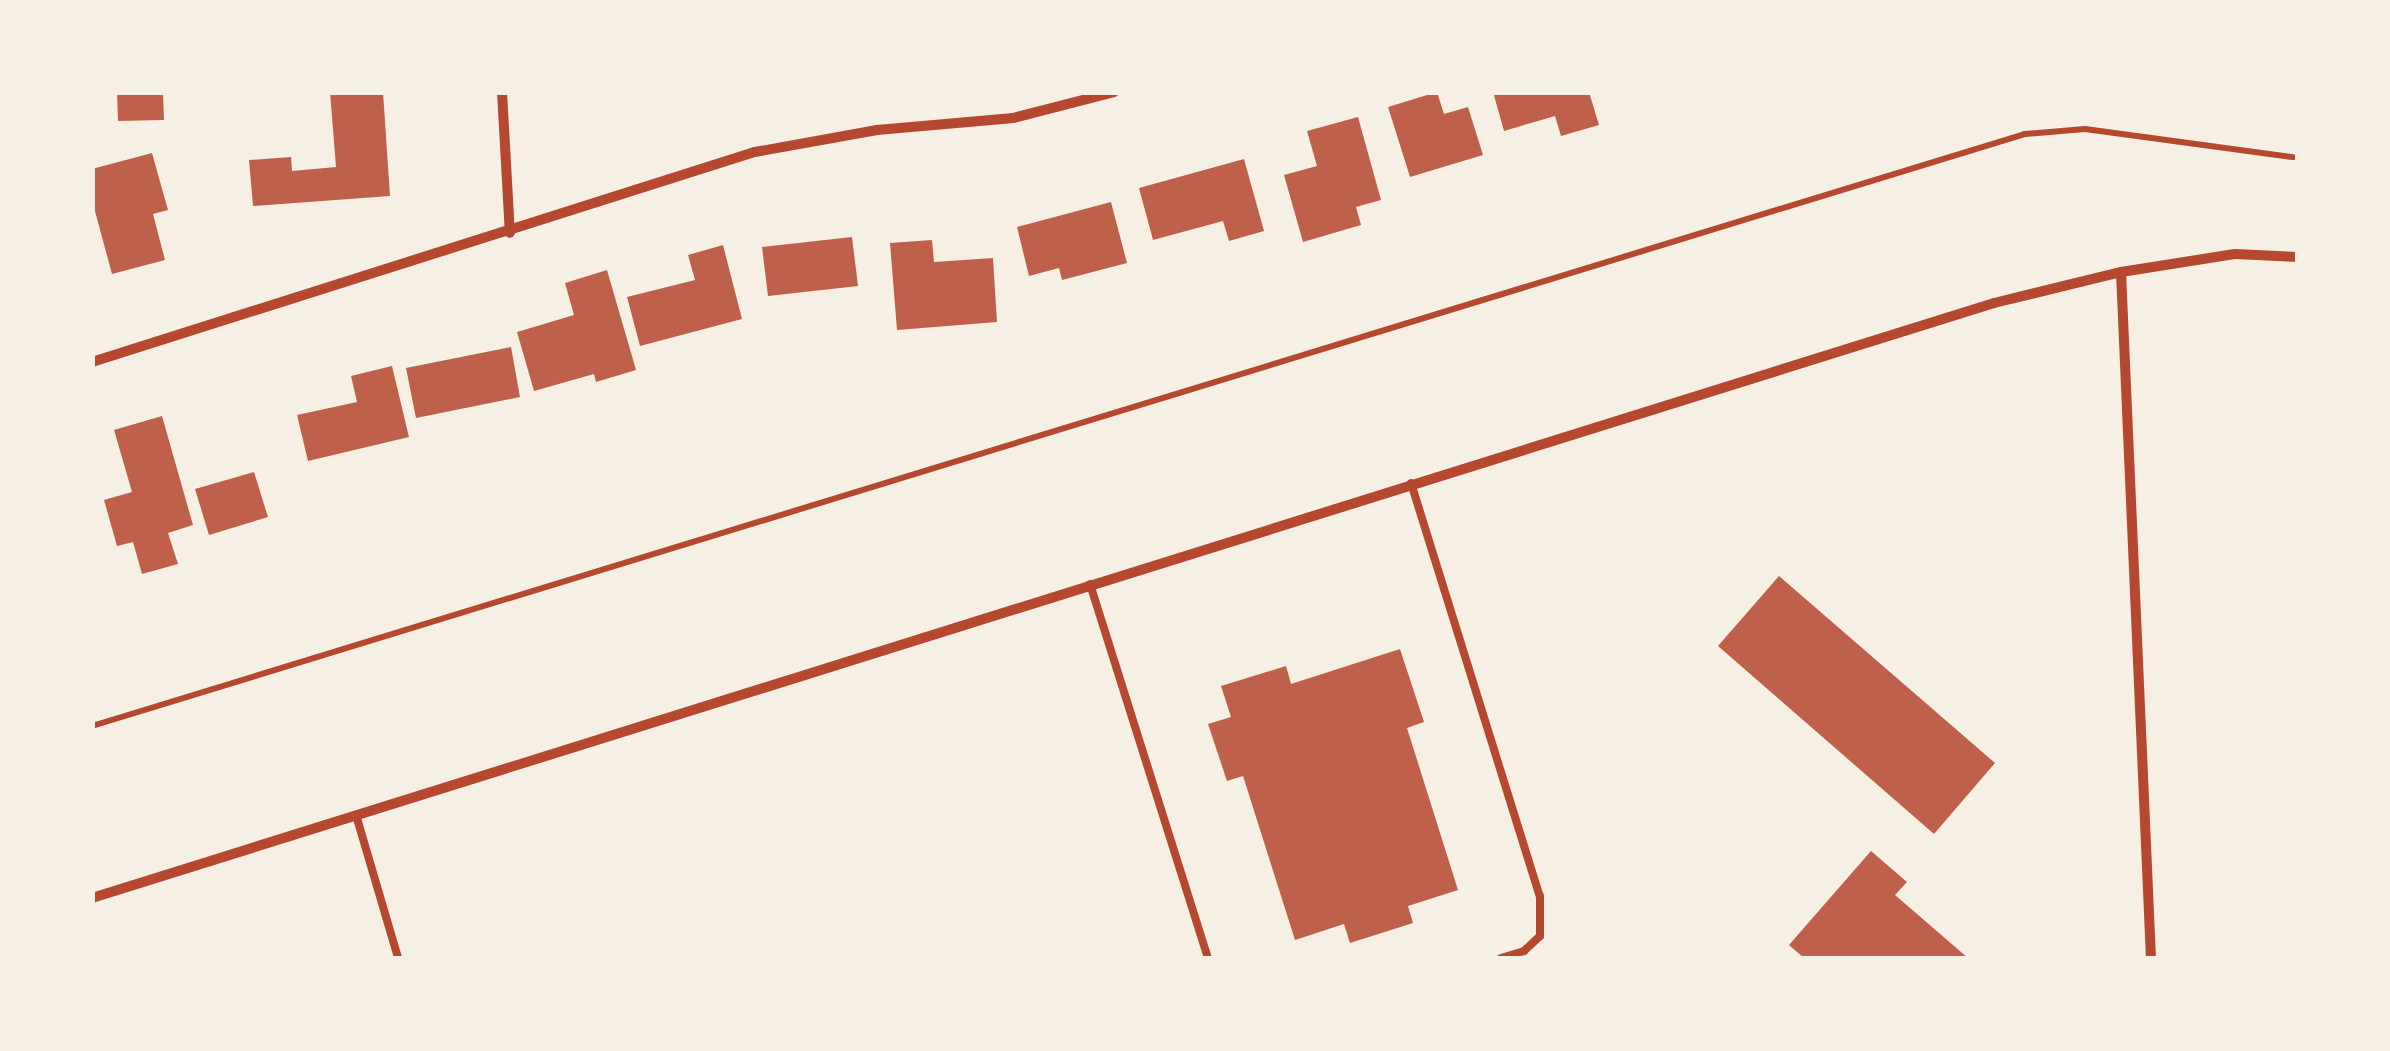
<!DOCTYPE html>
<html>
<head>
<meta charset="utf-8">
<style>
	body { margin:0 }
	#map { position:relative; width:2390px; height:1051px; overflow:hidden; background:#f6efe4; font-family:Signika,sans-serif }
	div>[style] { position:absolute }
	[style*='--x'] { left:calc(var(--x)*1px); top:calc(var(--y)*1px); width:calc(var(--w)*1px); rotate:calc(var(--a)*1deg) }
	.building>* { inset:0; background:#bf614a }
	.path>* { height:6px; margin:-3px; padding:0 3px; transform-origin:3px; border-radius:3px; background:#b5482f }
	.service>* { height:8px; margin:-4px; padding:0 4px; transform-origin:4px; border-radius:4px; background:#b5482f }
	.minor>* { height:10px; margin:-5px; padding:0 5px; transform-origin:5px; border-radius:5px; background:#b5482f }
	span { translate:-50% -50%; white-space:nowrap; text-align:center; line-height:1.15; -webkit-text-stroke:10px #f6efe4; paint-order:stroke }
	.frame { position:absolute; inset:0; border:95px solid #f6efe4; pointer-events:none }
</style>
</head>
<body>
<div id="map">
	<div class="building">
		<div style="clip-path:polygon(117px 92px,163px 92px,164px 120px,118px 121px)"></div>
		<div style="clip-path:polygon(330px 92px,383px 92px,390px 196px,253px 206px,249px 160px,291px 157px,292px 171px,336px 167px)"></div>
		<div style="clip-path:polygon(1437px 92px,1444px 114px,1468px 107px,1483px 155px,1410px 177px,1388px 107px)"></div>
		<div style="clip-path:polygon(1493px 92px,1589px 92px,1599px 125px,1561px 136px,1555px 116px,1504px 131px)"></div>
		<div style="clip-path:polygon(1358px 117px,1381px 200px,1356px 207px,1361px 225px,1303px 242px,1284px 175px,1317px 166px,1307px 131px)"></div>
		<div style="clip-path:polygon(152px 153px,168px 210px,153px 214px,165px 260px,112px 274px,92px 200px,92px 169px)"></div>
		<div style="clip-path:polygon(1244px 159px,1264px 231px,1229px 241px,1223px 221px,1153px 240px,1139px 188px)"></div>
		<div style="clip-path:polygon(1111px 202px,1127px 263px,1062px 280px,1059px 268px,1029px 276px,1017px 227px)"></div>
		<div style="clip-path:polygon(852px 237px,858px 286px,768px 296px,762px 247px)"></div>
		<div style="clip-path:polygon(932px 240px,934px 262px,993px 258px,997px 322px,897px 330px,890px 243px)"></div>
		<div style="clip-path:polygon(723px 245px,742px 319px,640px 346px,627px 297px,695px 280px,688px 255px)"></div>
		<div style="clip-path:polygon(607px 270px,636px 370px,596px 382px,594px 374px,534px 391px,517px 332px,574px 315px,565px 283px)"></div>
		<div style="clip-path:polygon(511px 347px,520px 397px,416px 418px,406px 368px)"></div>
		<div style="clip-path:polygon(392px 366px,409px 437px,308px 461px,297px 415px,357px 402px,351px 376px)"></div>
		<div style="clip-path:polygon(162px 416px,193px 525px,168px 533px,178px 564px,142px 574px,133px 542px,117px 546px,104px 500px,132px 492px,114px 430px)"></div>
		<div style="clip-path:polygon(254px 472px,268px 517px,209px 535px,195px 489px)"></div>
		<div style="clip-path:polygon(1779px 576px,1995px 763px,1934px 834px,1718px 646px)"></div>
		<div style="clip-path:polygon(1400px 649px,1424px 722px,1407px 728px,1458px 890px,1408px 906px,1413px 923px,1350px 943px,1344px 924px,1295px 940px,1243px 776px,1227px 781px,1208px 724px,1231px 717px,1221px 686px,1286px 666px,1291px 684px)"></div>
		<div style="clip-path:polygon(1871px 851px,1907px 882px,1895px 895px,1968px 958px,1804px 958px,1789px 945px)"></div>
	</div>
	<div class="path">
		<div style="--x:92;--y:726;--w:2022;--a:-17.03"></div>
		<div style="--x:2025;--y:134;--w:60;--a:-4.8"></div>
		<div style="--x:2085;--y:129;--w:210;--a:7.7"></div>
	</div>
	<div class="service">
		<div style="--x:1411;--y:483;--w:433;--a:72.7"></div>
		<div style="--x:1540;--y:896;--w:40;--a:90"></div>
		<div style="--x:1540;--y:936;--w:22;--a:137"></div>
		<div style="--x:1524;--y:951;--w:24;--a:163"></div>
		<div style="--x:1090;--y:584;--w:392;--a:72.5"></div>
		<div style="--x:356;--y:815;--w:149;--a:73.6"></div>
	</div>
	<div class="minor">
		<div style="--x:502;--y:92;--w:141;--a:86.8"></div>
		<div style="--x:2121;--y:272;--w:687;--a:87.5"></div>
		<div style="--x:92;--y:362;--w:695;--a:-17.58"></div>
		<div style="--x:755;--y:152;--w:124;--a:-10.2"></div>
		<div style="--x:877;--y:130;--w:137;--a:-5"></div>
		<div style="--x:1013;--y:118;--w:104;--a:-14.4"></div>
		<div style="--x:92;--y:898;--w:1993;--a:-17.37"></div>
		<div style="--x:1994;--y:303;--w:131;--a:-13.7"></div>
		<div style="--x:2121;--y:272;--w:115;--a:-9"></div>
		<div style="--x:2235;--y:254;--w:63;--a:2.7"></div>
	</div>
	<div class="frame"></div>
</div>
</body>
</html>
